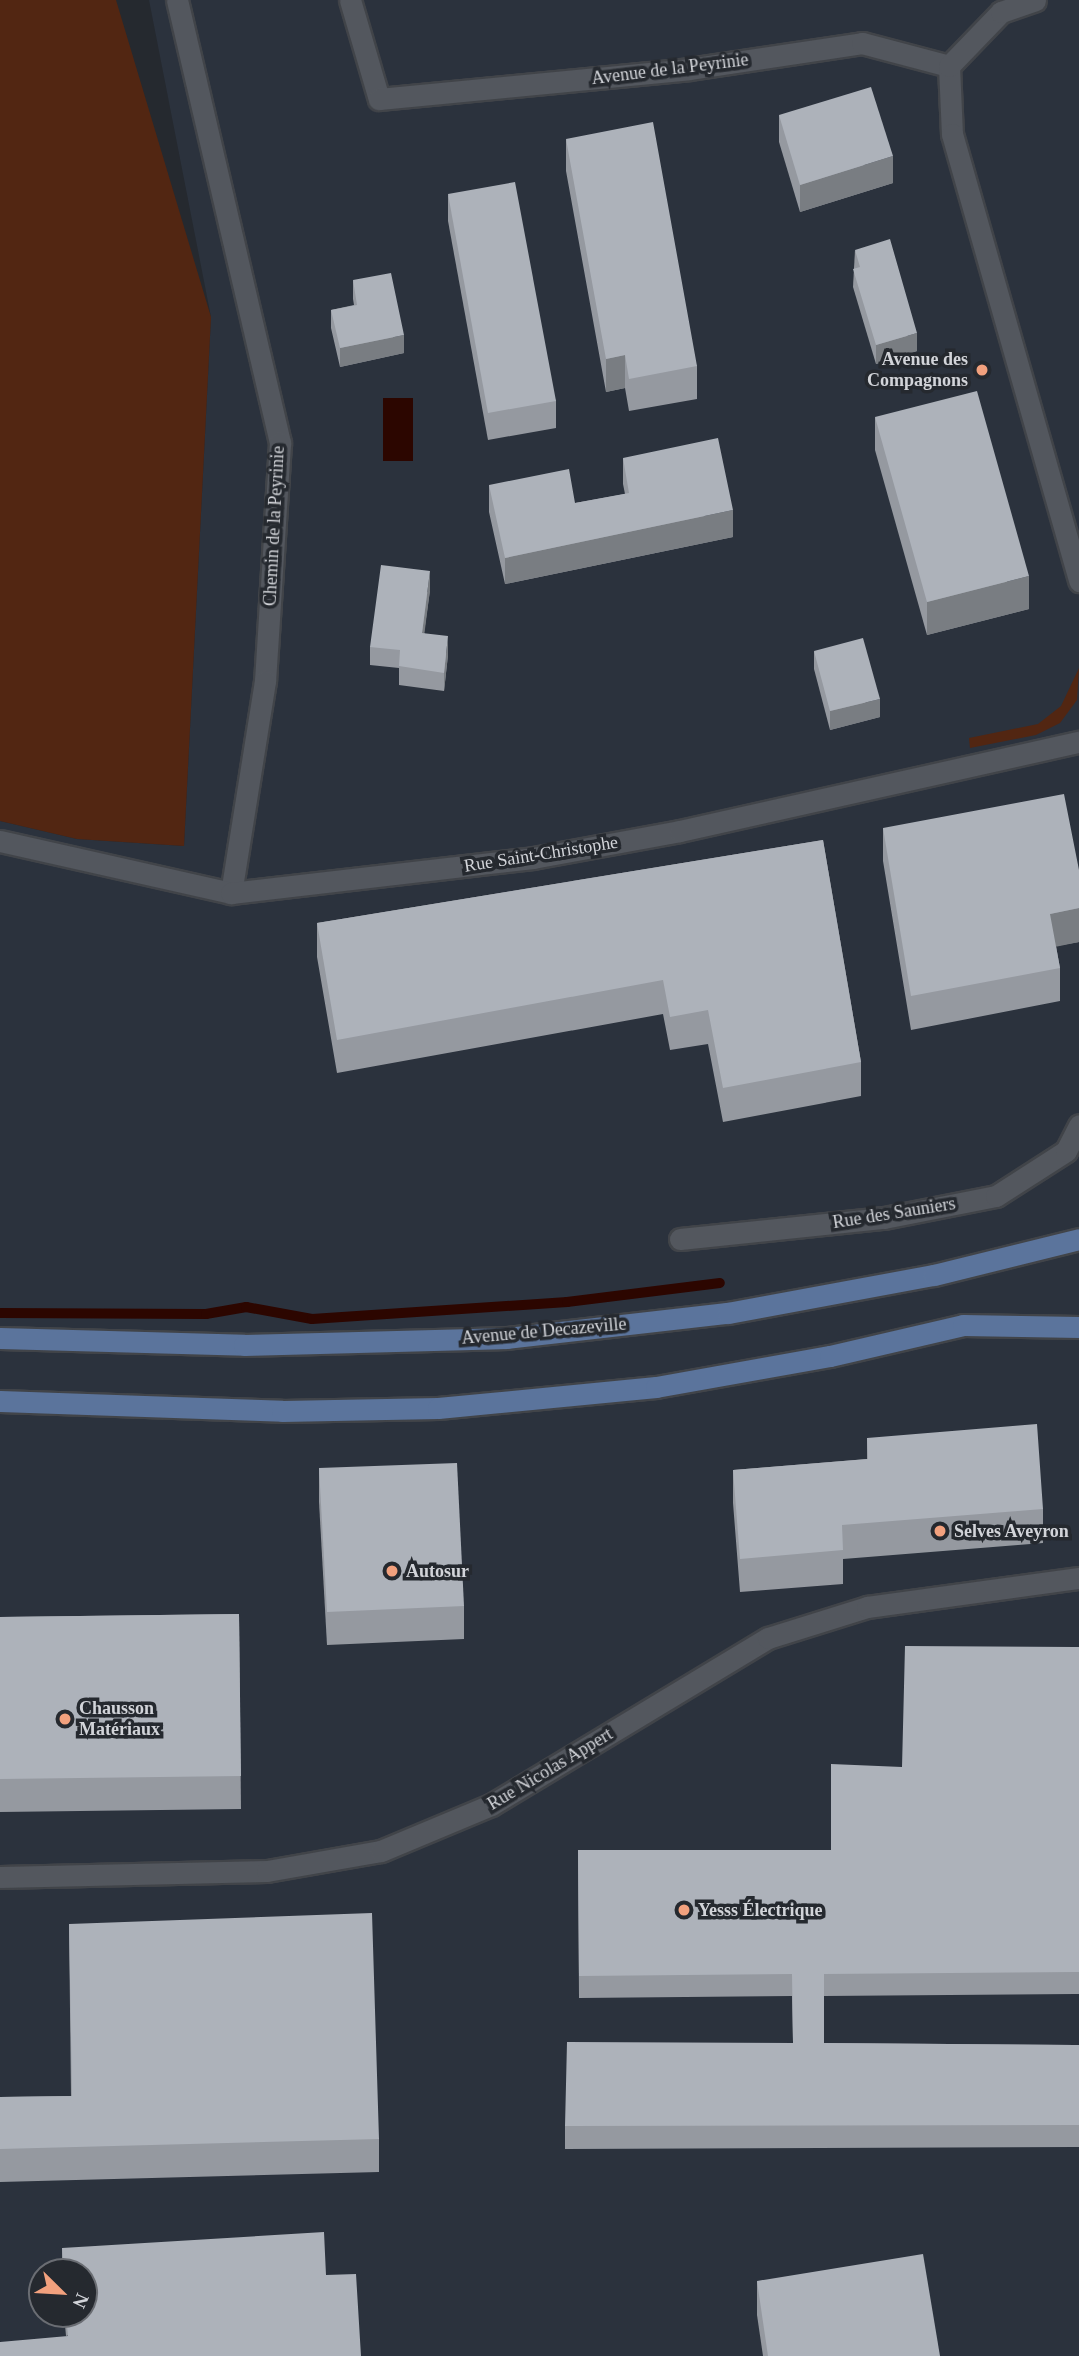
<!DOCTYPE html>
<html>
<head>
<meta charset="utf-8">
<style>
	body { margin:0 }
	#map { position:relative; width:1079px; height:2356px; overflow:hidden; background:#25292f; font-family:Georgia,serif }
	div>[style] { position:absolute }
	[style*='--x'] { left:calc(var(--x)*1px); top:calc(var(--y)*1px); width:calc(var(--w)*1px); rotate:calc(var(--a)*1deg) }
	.built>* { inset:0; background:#2b323d }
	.green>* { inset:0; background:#522612 }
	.water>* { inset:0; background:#2c0600 }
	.stream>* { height:10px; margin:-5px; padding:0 5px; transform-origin:5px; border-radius:5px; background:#2c0600 }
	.roads { filter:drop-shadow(2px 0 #414449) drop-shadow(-2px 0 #414449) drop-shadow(0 2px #414449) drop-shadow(0 -2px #414449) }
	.minor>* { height:21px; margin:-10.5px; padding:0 10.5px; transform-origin:10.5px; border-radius:10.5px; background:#53575e }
	.major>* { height:21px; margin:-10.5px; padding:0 10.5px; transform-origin:10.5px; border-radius:10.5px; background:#5b749c }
	.wall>* { inset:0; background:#9599a0 }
	.shaded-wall>* { inset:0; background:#797d82 }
	.building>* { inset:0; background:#adb2ba }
	.dots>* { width:19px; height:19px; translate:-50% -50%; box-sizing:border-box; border:4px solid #25292f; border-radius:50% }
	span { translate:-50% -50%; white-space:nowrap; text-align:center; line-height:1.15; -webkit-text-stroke:7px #25292f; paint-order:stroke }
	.street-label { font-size:18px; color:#d2d4d9 }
	.poi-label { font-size:18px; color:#d2d4d9; font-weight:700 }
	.right { translate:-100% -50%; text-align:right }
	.left { translate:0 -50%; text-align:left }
	.north { position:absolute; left:28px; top:2258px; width:70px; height:70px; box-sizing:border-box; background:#25292f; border:2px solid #6a6d73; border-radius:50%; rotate:114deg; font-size:19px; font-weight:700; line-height:28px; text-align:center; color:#d2d4d9 }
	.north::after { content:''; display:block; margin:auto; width:24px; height:32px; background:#f2a17e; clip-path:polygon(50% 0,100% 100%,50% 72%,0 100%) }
</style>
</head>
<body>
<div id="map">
	<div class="built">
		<div style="clip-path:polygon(evenodd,149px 0,1079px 0,1079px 2356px,0 2356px,0 821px,77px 839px,184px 846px,211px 317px,149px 0,42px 2272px,84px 2272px,84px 2314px,42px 2314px,42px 2272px)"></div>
	</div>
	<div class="green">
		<div style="clip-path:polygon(0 0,116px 0,211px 317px,184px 846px,77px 839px,0 821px)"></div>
		<div style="clip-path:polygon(1079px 668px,1077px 700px,1060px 723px,1036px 735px,970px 748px,969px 738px,1038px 724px,1061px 706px)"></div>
	</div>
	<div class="water">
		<div style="clip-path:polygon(383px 398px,413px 398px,413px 461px,383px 461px)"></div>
	</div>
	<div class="stream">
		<div style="--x:0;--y:1313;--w:206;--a:0.3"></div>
		<div style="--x:206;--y:1314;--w:41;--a:-9.9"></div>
		<div style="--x:246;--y:1307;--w:67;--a:10.3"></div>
		<div style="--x:312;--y:1319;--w:256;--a:-3.8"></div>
		<div style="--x:567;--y:1302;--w:154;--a:-7.1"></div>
	</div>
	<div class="roads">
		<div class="minor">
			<div style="--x:177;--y:0;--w:455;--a:76.9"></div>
			<div style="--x:280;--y:443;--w:238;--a:93.6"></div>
			<div style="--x:265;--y:681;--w:215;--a:99.1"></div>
			<div style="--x:350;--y:0;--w:103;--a:73.7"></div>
			<div style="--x:379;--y:99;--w:311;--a:-5.5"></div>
			<div style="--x:689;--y:69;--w:175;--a:-8.5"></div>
			<div style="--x:862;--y:43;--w:90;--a:14.8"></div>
			<div style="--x:949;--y:66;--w:68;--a:87.5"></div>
			<div style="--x:952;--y:134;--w:465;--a:74.1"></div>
			<div style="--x:949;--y:66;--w:75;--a:-46.1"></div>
			<div style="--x:1001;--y:12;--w:36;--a:-19"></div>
			<div style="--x:0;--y:841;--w:237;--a:12.7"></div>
			<div style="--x:231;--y:893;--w:304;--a:-6.6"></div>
			<div style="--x:533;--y:858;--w:149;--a:-10.4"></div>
			<div style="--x:680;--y:831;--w:409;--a:-12.6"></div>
			<div style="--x:680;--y:1239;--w:205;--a:-5.9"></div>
			<div style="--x:884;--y:1218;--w:114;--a:-11.1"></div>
			<div style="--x:996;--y:1196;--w:83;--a:-32.7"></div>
			<div style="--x:1066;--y:1151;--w:29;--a:-63"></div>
			<div style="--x:0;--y:1877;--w:267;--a:-1.3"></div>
			<div style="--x:267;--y:1871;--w:116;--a:-10"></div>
			<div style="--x:381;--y:1851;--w:119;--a:-22.7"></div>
			<div style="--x:491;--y:1805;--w:323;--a:-31.1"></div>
			<div style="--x:768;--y:1638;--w:104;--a:-17.4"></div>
			<div style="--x:867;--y:1607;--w:214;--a:-7.8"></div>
		</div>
		<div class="major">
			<div style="--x:0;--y:1338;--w:244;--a:1.6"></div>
			<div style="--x:244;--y:1345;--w:263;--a:-1.5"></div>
			<div style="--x:507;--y:1338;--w:222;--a:-6.5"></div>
			<div style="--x:728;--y:1313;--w:209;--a:-10.5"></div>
			<div style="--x:934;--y:1275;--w:149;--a:-13.9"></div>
			<div style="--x:0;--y:1401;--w:282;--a:2"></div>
			<div style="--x:282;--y:1411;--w:156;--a:-1.1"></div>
			<div style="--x:438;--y:1408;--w:219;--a:-5.5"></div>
			<div style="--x:656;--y:1387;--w:177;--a:-10.1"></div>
			<div style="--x:830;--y:1356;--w:137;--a:-13.1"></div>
			<div style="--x:963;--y:1325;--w:116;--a:1"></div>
		</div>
	</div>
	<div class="wall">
		<div style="clip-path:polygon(779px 115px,893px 183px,800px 212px,779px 142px)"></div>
		<div style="clip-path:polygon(566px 139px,697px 366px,697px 399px,629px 411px,625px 388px,606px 392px,566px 171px)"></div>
		<div style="clip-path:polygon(448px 194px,556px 401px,556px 428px,488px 440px,448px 221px)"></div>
		<div style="clip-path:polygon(855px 250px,917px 351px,876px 364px,853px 287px)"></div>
		<div style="clip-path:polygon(353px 280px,404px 353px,340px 367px,331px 328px,331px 310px,354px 305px,353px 299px)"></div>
		<div style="clip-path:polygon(875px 417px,1029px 609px,927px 635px,875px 450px)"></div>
		<div style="clip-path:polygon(623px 458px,733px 537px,505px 584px,489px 512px,489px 485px,575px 503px,625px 494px,623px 484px)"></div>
		<div style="clip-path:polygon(430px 590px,424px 633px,448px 655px,444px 691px,399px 685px,399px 668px,370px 665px,370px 647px)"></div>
		<div style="clip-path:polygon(814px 651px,880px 717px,830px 730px,814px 669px)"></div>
		<div style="clip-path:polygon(883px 828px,1079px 870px,1079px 942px,1056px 946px,1060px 968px,1060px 1001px,911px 1030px,883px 861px)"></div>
		<div style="clip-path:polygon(823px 840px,861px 1062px,861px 1096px,723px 1122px,708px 1044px,670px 1050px,663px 1014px,337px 1073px,317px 957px,317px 923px)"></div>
		<div style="clip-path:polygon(867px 1438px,1043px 1509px,1043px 1543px,843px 1559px,843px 1584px,740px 1592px,733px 1503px,733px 1470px,867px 1459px)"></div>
		<div style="clip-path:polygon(319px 1468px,464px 1606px,464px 1639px,327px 1645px,319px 1502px)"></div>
		<div style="clip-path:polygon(239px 1614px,241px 1809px,0 1812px,0 1617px)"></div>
		<div style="clip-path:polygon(1079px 1647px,1079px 1994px,824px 1996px,824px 2043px,1079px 2045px,1079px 2147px,565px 2149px,565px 2126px,793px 2043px,792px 1996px,579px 1998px,578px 1850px,831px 1850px,902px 1767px)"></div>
		<div style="clip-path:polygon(69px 1924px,379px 2139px,379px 2172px,0 2182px,0 2097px,71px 2096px)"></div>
		<div style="clip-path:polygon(62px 2248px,326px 2275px,66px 2336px,64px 2314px,84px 2314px,84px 2272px,62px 2272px)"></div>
		<div style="clip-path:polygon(757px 2281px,940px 2356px,763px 2356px,757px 2315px)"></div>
	</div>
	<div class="shaded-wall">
		<div style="clip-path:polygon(893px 156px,893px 183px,800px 212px,800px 185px)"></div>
		<div style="clip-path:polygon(917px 333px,917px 351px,876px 364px,876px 345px)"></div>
		<div style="clip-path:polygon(404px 335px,404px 353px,340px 367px,340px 348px)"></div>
		<div style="clip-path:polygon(625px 355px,625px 388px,606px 392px,606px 359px)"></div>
		<div style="clip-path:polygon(733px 510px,733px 537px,505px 584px,505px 558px)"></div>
		<div style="clip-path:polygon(430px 571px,430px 590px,422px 652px,422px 633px)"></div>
		<div style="clip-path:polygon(1029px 576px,1029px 609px,927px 635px,927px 602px)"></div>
		<div style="clip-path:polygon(448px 636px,448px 655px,444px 691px,444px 673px)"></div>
		<div style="clip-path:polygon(880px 699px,880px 717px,830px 730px,830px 711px)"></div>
		<div style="clip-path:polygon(1079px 908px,1079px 942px,1050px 948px,1050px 914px)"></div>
	</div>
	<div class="building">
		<div style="clip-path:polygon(871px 87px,893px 156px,800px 185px,779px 115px)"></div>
		<div style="clip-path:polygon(653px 122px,697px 366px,629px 379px,625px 355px,606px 359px,566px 139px)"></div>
		<div style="clip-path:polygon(515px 182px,556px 401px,488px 413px,448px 194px)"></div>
		<div style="clip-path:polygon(890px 239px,917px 333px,876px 345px,853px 269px,860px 267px,855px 250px)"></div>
		<div style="clip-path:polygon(391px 273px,404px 335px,340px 348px,331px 310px,357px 305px,353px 280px)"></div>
		<div style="clip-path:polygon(977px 391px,1029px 576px,927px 602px,875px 417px)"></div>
		<div style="clip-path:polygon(718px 438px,733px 510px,505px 558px,489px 485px,569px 469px,575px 503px,629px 493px,623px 458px)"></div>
		<div style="clip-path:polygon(381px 565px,430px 571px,422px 633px,448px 636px,444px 673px,399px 666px,400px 650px,370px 647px)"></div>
		<div style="clip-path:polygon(863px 638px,880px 699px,830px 711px,814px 651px)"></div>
		<div style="clip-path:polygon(1064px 794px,1079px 870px,1079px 908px,1050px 914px,1060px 968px,911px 996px,883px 828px)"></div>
		<div style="clip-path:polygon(823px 840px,861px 1062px,723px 1088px,708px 1010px,670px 1017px,663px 980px,337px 1040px,317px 923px)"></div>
		<div style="clip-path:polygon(1037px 1424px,1043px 1509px,842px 1525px,843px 1550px,740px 1559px,733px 1470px,868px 1459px,867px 1438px)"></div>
		<div style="clip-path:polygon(457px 1463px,464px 1606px,327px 1612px,319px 1468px)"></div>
		<div style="clip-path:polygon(239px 1614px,241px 1776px,0 1779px,0 1617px)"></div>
		<div style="clip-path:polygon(905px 1646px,1079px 1647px,1079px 1972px,824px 1974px,824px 2043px,1079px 2045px,1079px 2125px,565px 2126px,567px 2042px,793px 2043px,792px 1974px,579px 1976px,578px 1850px,831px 1850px,831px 1764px,902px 1767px)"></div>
		<div style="clip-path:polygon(372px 1913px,379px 2139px,0 2149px,0 2097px,72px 2096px,69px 1924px)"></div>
		<div style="clip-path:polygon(324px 2232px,326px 2275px,356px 2274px,361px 2356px,0 2356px,0 2342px,68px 2336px,66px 2314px,84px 2314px,84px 2272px,64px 2272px,62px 2248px)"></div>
		<div style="clip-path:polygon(923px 2254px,940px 2356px,768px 2356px,757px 2281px)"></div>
	</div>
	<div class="dots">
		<div style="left:982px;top:370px;background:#f2a17e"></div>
		<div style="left:940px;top:1531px;background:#f2a17e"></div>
		<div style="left:392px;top:1571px;background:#f2a17e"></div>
		<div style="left:65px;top:1719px;background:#f2a17e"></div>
		<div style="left:684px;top:1910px;background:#f2a17e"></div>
	</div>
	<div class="street-label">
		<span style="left:670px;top:69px;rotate:-7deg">Avenue de la Peyrinie</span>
		<span style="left:274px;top:526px;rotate:-87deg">Chemin de la Peyrinie</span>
		<span style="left:541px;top:854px;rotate:-9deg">Rue Saint-Christophe</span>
		<span style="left:894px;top:1213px;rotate:-9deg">Rue des Sauniers</span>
		<span style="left:544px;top:1331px;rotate:-5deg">Avenue de Decazeville</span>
		<span style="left:550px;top:1769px;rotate:-31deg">Rue Nicolas Appert</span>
	</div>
	<div class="poi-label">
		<span class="right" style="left:968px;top:370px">Avenue des<br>Compagnons</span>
		<span class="left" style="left:954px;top:1531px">Selves Aveyron</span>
		<span class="left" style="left:406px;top:1571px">Autosur</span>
		<span class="left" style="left:79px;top:1719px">Chausson<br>Matériaux</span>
		<span class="left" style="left:698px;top:1910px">Yesss Électrique</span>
	</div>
	<div class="north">N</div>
</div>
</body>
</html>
